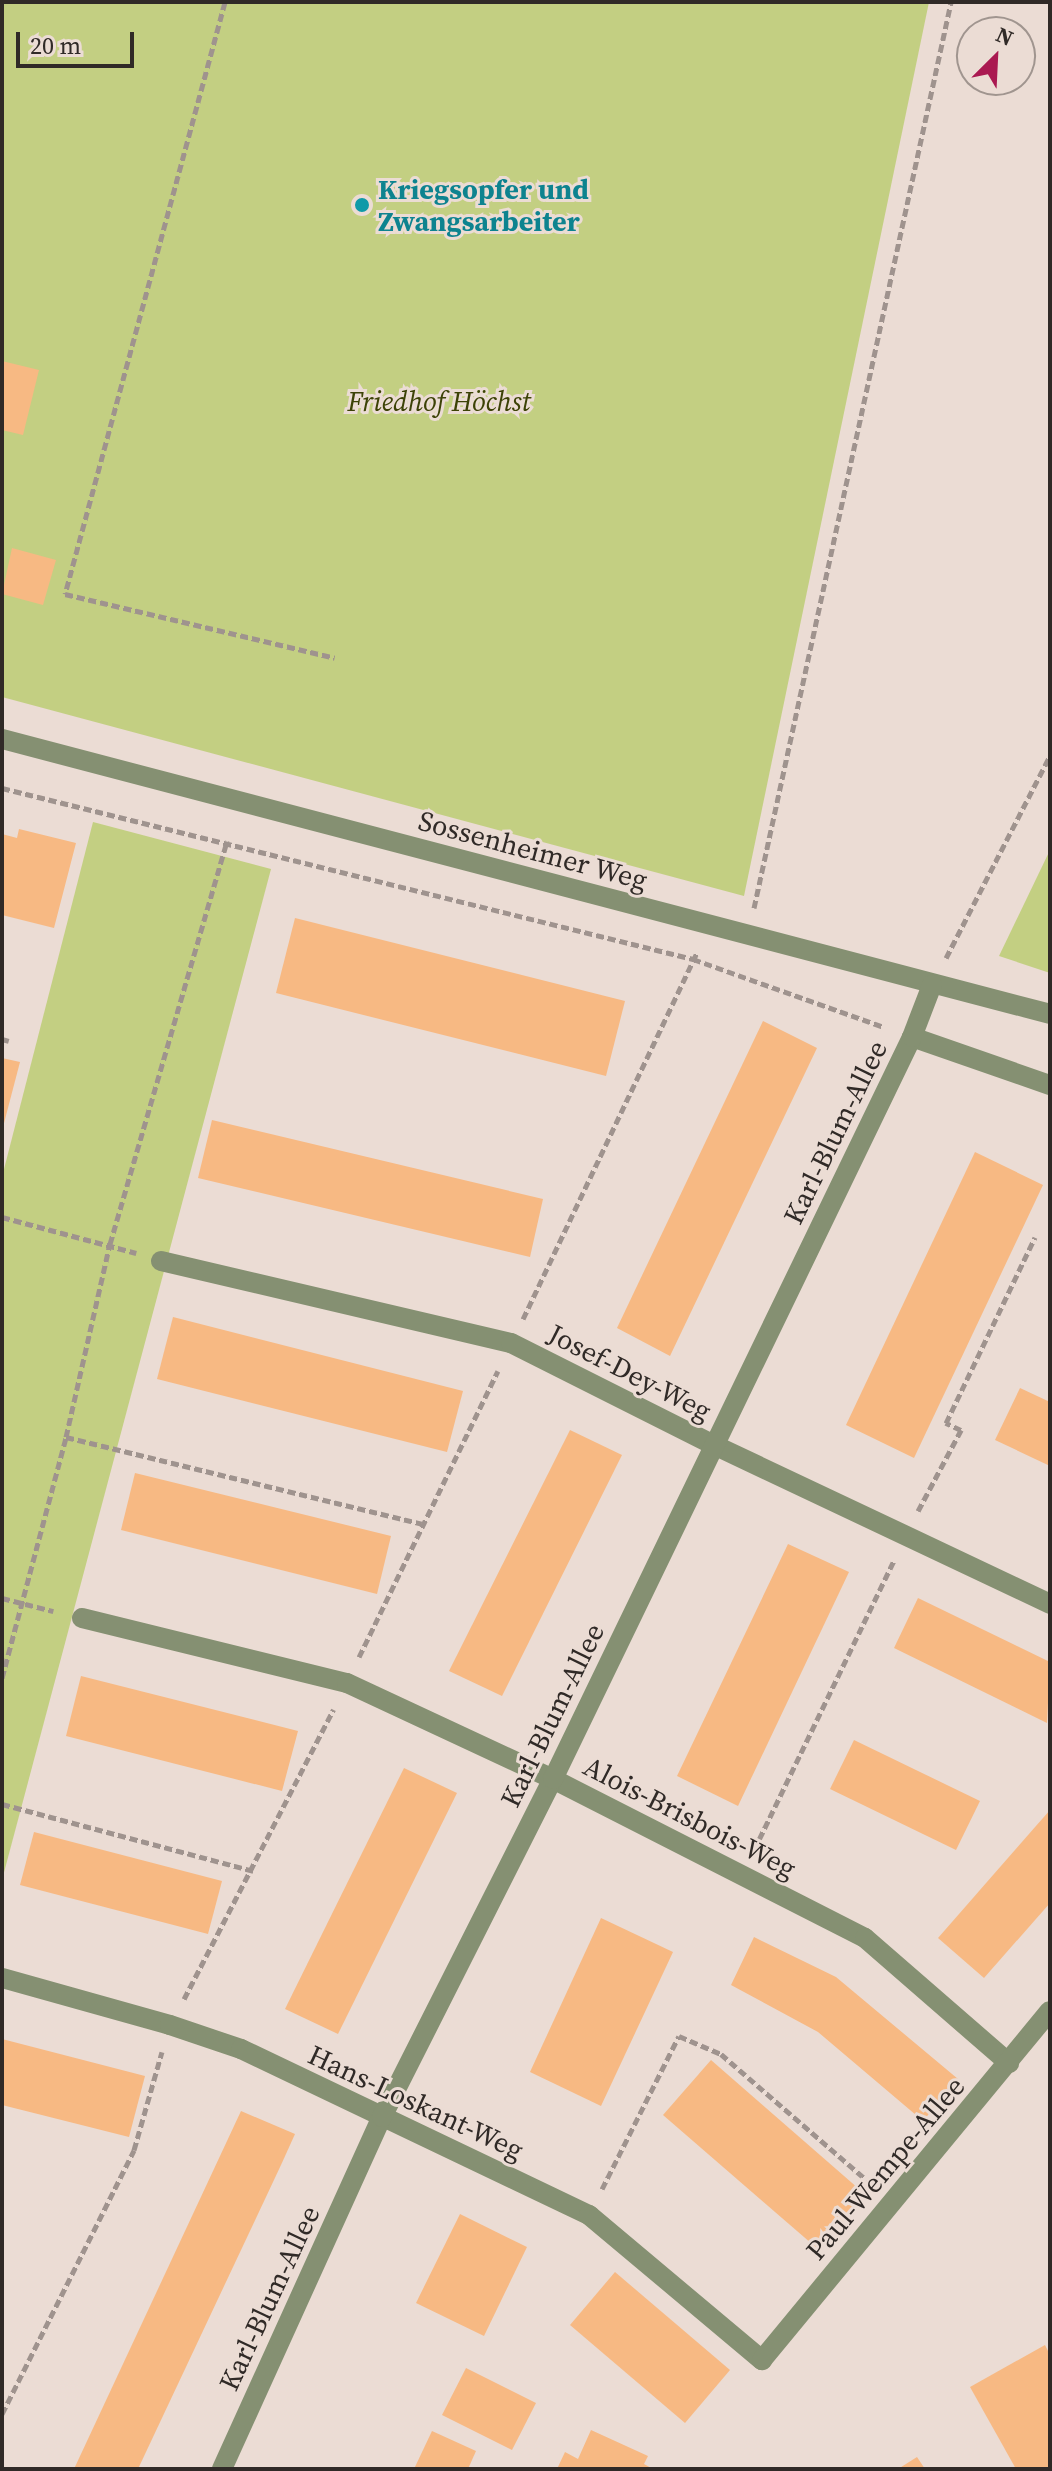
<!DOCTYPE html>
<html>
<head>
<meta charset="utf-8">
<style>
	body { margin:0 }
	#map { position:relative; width:1052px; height:2471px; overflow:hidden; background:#ebdcd4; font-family:"Source Serif 4",serif }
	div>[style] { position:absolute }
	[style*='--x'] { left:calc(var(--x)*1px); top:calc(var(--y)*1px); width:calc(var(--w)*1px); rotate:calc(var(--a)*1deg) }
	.green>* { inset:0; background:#c3cf82 }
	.building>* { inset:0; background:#f7b983 }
	.path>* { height:5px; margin-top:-2.5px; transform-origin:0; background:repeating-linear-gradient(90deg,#9f938e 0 8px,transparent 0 12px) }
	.minor>* { height:20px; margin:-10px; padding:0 10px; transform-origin:10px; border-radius:10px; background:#859072 }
	.dots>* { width:22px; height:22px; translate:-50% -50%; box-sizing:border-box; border:4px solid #ebdcd4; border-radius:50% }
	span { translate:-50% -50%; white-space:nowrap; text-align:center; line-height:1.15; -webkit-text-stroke:6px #ebdcd4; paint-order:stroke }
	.culture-label { font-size:28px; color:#0d838f; font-weight:700 }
	.left { translate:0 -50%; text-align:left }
	.park-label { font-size:28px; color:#3c4206; font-style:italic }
	.street-label { font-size:28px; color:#302a27 }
	.frame { position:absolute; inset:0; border:4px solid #302a27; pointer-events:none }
	.north { position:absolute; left:956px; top:16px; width:80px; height:80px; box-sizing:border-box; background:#ebdcd4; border:2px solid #a0958f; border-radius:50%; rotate:24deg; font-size:22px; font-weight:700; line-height:32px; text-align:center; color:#302a27 }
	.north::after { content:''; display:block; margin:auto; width:28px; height:36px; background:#aa1951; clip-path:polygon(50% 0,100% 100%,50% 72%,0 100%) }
	.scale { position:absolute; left:16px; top:32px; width:118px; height:36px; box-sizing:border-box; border:4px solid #302a27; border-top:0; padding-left:10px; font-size:24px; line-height:28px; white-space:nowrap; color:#302a27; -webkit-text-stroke:6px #ebdcd4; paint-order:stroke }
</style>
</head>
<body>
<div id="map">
	<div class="green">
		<div style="clip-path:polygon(2px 2px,929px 2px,744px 896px,2px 697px)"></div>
		<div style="clip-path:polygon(93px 822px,271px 869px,2px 1880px,2px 1177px)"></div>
		<div style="clip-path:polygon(1050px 850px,1050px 973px,999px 956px)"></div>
	</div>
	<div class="building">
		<div style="clip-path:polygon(2px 361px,39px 370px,23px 435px,2px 430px)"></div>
		<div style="clip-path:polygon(12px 548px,56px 560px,43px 605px,2px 594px)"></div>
		<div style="clip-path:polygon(19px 829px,76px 843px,54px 928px,2px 915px,2px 834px,17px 838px)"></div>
		<div style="clip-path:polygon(295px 918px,625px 1001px,606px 1076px,276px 993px)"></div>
		<div style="clip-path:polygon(763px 1021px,817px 1048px,670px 1356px,617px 1328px)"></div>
		<div style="clip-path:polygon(2px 1058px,20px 1062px,3px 1127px,2px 1126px)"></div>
		<div style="clip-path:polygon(212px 1120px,543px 1199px,530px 1257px,198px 1178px)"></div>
		<div style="clip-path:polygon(975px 1152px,1043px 1185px,914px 1458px,846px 1425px)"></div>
		<div style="clip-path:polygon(173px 1317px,463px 1391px,447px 1452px,157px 1379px)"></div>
		<div style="clip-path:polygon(1020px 1388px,1050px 1402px,1050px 1466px,995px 1440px)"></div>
		<div style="clip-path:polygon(570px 1430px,622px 1455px,502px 1696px,449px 1671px)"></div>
		<div style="clip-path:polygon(135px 1473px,391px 1536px,377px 1594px,121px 1530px)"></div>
		<div style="clip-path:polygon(788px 1544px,849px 1572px,738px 1806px,677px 1776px)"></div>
		<div style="clip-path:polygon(918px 1598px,1050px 1662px,1047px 1723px,894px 1648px)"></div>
		<div style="clip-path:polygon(81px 1676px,298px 1731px,282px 1791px,66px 1736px)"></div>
		<div style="clip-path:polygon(854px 1740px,980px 1801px,956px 1850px,830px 1789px)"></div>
		<div style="clip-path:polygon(404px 1768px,457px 1793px,338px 2034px,285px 2009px)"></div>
		<div style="clip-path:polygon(1050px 1810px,1050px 1903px,984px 1978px,938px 1938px)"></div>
		<div style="clip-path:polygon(34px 1832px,222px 1881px,208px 1934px,20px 1885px)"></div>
		<div style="clip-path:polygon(601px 1918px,673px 1952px,601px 2106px,530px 2072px)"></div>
		<div style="clip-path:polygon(754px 1937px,836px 1977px,958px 2079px,923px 2121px,818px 2032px,731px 1985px)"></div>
		<div style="clip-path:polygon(2px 2039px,145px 2076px,129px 2137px,2px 2105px)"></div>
		<div style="clip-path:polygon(711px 2060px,867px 2196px,819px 2250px,663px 2115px)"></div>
		<div style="clip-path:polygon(241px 2111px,295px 2134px,281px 2165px,138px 2469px,74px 2469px)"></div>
		<div style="clip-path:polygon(460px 2214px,527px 2247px,484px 2336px,416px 2303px)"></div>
		<div style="clip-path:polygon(615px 2272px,730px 2370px,685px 2423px,570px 2325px)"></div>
		<div style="clip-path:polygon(1045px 2345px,1050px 2355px,1050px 2469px,1016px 2469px,970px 2387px)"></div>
		<div style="clip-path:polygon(466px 2368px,536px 2403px,512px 2450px,442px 2415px)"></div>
		<div style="clip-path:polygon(591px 2430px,648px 2456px,644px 2464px,653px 2469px,557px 2469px,565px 2452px,578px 2459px)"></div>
		<div style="clip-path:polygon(432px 2431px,476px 2451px,468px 2469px,414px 2469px)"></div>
		<div style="clip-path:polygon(917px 2457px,925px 2469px,898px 2469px)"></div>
	</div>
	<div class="path">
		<div style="--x:225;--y:2;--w:613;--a:105.12"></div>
		<div style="--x:65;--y:594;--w:277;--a:13.3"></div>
		<div style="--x:2;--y:788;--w:712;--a:13.9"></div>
		<div style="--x:693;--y:959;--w:203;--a:19.6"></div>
		<div style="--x:754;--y:908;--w:927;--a:-77.73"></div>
		<div style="--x:946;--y:958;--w:227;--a:-62.8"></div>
		<div style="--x:2;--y:1039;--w:7;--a:16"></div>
		<div style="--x:2;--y:1217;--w:139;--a:15"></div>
		<div style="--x:523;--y:1319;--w:406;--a:-64.6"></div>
		<div style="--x:66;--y:1437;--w:366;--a:13.7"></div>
		<div style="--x:918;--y:1511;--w:92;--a:-62"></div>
		<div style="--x:961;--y:1430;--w:17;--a:-155"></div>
		<div style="--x:946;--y:1423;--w:206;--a:-64.4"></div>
		<div style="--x:2;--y:1598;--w:53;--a:14.3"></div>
		<div style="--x:359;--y:1657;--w:318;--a:-64.1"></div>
		<div style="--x:2;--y:1678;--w:249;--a:-75.1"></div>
		<div style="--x:66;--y:1437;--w:198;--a:-77.2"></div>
		<div style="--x:110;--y:1244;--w:420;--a:-73.8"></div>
		<div style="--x:2;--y:1804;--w:260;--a:14.9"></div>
		<div style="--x:754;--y:1850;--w:322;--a:-64.2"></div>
		<div style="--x:184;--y:1999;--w:326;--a:-62.7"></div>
		<div style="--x:602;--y:2189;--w:171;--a:-63.3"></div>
		<div style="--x:679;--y:2036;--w:46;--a:23.2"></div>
		<div style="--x:721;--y:2054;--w:197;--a:40.9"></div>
		<div style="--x:2;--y:2414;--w:295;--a:-63.4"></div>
		<div style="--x:134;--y:2150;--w:102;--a:-74.1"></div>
	</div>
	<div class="minor">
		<div style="--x:2;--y:739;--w:1083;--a:14.7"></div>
		<div style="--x:912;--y:1037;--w:146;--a:19.2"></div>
		<div style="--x:161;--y:1261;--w:359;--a:13.2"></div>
		<div style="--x:511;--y:1343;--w:227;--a:26.7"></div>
		<div style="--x:714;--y:1445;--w:372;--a:25.3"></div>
		<div style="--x:82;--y:1618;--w:273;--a:13.8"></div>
		<div style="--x:347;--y:1683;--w:227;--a:25"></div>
		<div style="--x:553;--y:1779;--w:350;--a:27"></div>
		<div style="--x:865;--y:1938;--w:191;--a:41"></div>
		<div style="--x:2;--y:1978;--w:174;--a:15.6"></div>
		<div style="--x:170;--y:2025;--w:75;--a:18.7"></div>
		<div style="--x:241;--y:2049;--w:386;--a:25.5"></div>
		<div style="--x:589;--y:2215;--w:226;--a:40"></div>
		<div style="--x:762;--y:2360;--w:452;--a:-50.5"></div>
		<div style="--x:222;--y:2469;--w:387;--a:-65.6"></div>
		<div style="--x:382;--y:2117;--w:379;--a:-63.2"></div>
		<div style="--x:553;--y:1779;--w:824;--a:-64.18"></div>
		<div style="--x:912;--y:1037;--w:56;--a:-69"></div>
	</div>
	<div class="dots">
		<div style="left:362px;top:205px;background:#0f9aa8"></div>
	</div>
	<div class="culture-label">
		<span class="left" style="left:378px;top:205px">Kriegsopfer und<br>Zwangsarbeiter</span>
	</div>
	<div class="park-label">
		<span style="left:439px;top:401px">Friedhof Höchst</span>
	</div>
	<div class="street-label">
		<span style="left:533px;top:850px;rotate:15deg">Sossenheimer Weg</span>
		<span style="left:835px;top:1132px;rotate:-64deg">Karl-Blum-Allee</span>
		<span style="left:630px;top:1372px;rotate:27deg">Josef-Dey-Weg</span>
		<span style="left:552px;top:1715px;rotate:-64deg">Karl-Blum-Allee</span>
		<span style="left:690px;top:1817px;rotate:27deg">Alois-Brisbois-Weg</span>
		<span style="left:416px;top:2102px;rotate:25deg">Hans-Loskant-Weg</span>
		<span style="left:885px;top:2168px;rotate:-50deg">Paul-Wempe-Allee</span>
		<span style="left:269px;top:2298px;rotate:-65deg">Karl-Blum-Allee</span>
	</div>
	<div class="frame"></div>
	<div class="north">N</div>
	<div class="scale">20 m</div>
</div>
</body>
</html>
